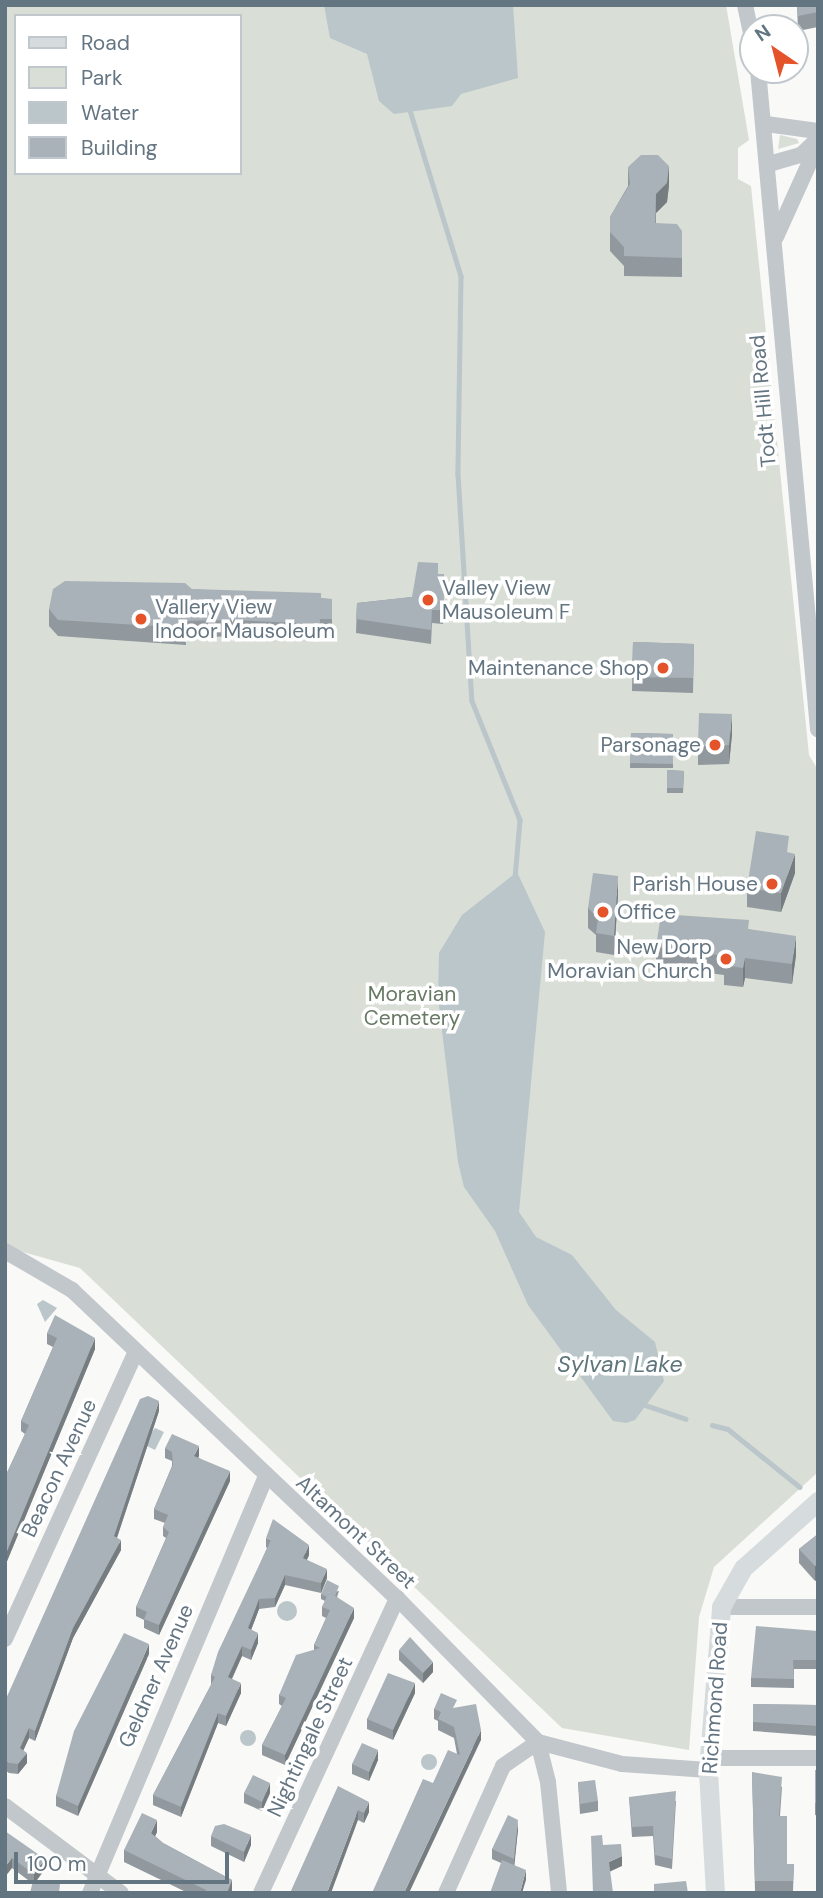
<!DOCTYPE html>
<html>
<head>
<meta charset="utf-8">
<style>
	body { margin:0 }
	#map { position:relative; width:823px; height:1898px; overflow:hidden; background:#f9f9f7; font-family:"DM Sans",sans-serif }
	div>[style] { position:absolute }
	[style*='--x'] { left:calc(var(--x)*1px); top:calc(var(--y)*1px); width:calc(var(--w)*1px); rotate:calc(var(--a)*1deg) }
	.green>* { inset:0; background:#d9ded6 }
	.water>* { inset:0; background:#bac6ca }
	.round { border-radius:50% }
	.stream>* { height:4.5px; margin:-2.25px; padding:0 2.25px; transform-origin:2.25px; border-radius:2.25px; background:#bac6ca }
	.minor>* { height:16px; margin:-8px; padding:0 8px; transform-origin:8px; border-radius:8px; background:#c2c7cb }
	.major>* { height:19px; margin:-9.5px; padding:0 9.5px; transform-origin:9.5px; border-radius:9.5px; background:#d6dbde }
	.wall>* { inset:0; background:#91999e }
	.shaded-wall>* { inset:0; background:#767d81 }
	.building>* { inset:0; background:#a9b2b8 }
	.dots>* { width:19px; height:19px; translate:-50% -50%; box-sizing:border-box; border:4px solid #fff; border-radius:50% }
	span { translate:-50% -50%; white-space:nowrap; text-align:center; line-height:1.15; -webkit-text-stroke:7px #fff; paint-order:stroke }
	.street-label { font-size:21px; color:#647582 }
	.poi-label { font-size:21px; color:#647582 }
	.left { translate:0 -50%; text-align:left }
	.right { translate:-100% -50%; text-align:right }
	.park-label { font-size:21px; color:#677a63 }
	.water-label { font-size:23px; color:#5e757c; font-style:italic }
	.frame { position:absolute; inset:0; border:7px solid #647582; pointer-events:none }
	.legend { position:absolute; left:14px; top:14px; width:228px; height:161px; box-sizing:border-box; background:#fff; border:2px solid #c1c8cd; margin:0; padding:9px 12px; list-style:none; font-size:21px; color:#647582 }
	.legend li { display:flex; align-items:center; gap:14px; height:35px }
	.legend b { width:35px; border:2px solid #c1c8cd }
	.north { position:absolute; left:739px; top:14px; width:70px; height:70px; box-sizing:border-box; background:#fff; border:2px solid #c1c8cd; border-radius:50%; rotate:325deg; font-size:19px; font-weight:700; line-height:28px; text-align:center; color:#647582 }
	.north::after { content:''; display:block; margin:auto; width:24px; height:32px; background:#e5532b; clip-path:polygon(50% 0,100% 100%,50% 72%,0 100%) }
	.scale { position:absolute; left:14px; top:1852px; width:215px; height:32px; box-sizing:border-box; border:4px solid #647582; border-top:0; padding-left:9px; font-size:21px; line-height:24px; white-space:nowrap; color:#647582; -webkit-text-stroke:5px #fff; paint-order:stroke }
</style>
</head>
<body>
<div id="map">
	<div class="green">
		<div style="clip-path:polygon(evenodd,5px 5px,726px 5px,749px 140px,738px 148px,738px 179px,751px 186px,809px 755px,818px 770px,818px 1472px,714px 1567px,699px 1617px,689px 1750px,562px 1728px,80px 1268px,5px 1247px,5px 5px,16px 16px,240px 16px,240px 173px,16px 173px,16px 16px)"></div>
		<div style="clip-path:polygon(780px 135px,797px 139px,799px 143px,778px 149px)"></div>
	</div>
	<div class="water">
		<div style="clip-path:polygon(324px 5px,513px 5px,518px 78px,461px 94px,452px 106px,394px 114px,379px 101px,367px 54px,330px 38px)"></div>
		<div style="clip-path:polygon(517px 872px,545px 932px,519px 1212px,536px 1237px,572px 1255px,616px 1310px,655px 1342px,664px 1381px,635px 1420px,626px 1423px,613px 1421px,528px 1305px,495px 1231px,464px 1187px,458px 1162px,438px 998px,439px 953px,462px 915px)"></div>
		<div style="clip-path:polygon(43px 1300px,57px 1308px,45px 1322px,37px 1304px)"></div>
		<div style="clip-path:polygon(155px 1428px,164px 1432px,155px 1450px,143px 1444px)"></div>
		<div class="round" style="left:277px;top:1601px;width:20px;height:20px"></div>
		<div class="round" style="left:240px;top:1730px;width:16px;height:16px"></div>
		<div class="round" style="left:421px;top:1754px;width:16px;height:16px"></div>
	</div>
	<div class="stream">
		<div style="--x:409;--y:107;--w:177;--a:72.9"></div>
		<div style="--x:461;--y:276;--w:198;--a:90.9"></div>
		<div style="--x:458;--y:474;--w:227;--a:86.5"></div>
		<div style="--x:472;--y:701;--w:128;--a:68"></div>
		<div style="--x:520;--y:820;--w:58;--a:94.9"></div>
		<div style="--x:642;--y:1404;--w:46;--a:18.8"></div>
		<div style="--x:712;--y:1425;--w:16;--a:14"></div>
		<div style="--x:728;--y:1429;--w:92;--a:38.9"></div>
	</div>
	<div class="minor">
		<div style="--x:745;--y:5;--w:39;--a:78"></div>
		<div style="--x:758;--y:70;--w:662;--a:84.8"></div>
		<div style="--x:766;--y:124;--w:52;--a:7.7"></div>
		<div style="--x:769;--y:164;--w:33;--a:-16"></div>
		<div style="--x:801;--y:155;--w:18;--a:-43"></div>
		<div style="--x:776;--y:237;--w:102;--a:-65.7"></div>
		<div style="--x:5;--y:1251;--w:78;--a:30.2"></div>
		<div style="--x:72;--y:1290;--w:448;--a:43.5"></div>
		<div style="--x:397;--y:1598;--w:202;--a:45.6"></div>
		<div style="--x:538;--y:1742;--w:87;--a:14.7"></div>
		<div style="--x:622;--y:1764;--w:86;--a:4"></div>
		<div style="--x:721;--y:1607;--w:97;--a:0"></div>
		<div style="--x:5;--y:1639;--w:313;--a:-65.5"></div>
		<div style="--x:709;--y:1758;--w:109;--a:0"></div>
		<div style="--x:5;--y:1806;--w:145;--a:36.9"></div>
		<div style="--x:90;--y:1893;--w:452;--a:-67.1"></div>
		<div style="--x:261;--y:1893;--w:325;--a:-65.2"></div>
		<div style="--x:446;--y:1893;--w:139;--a:-65.8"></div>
		<div style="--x:503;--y:1766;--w:42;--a:-34.4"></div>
		<div style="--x:538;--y:1742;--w:41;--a:76"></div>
		<div style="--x:548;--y:1782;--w:112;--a:84.3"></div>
	</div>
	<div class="major">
		<div style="--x:715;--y:1893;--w:123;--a:-93.3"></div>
		<div style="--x:708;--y:1770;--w:164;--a:-85.4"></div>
		<div style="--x:721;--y:1607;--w:45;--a:-60.6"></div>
		<div style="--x:743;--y:1568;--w:101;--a:-41.8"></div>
	</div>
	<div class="wall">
		<div style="clip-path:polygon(797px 5px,818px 5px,818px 27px,798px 31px)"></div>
		<div style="clip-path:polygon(628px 167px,669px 185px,667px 202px,656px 213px,656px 223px,682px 250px,682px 277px,624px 276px,624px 266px,610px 251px,610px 217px,628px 186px)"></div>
		<div style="clip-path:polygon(818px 209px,818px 227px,816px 226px,816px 212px)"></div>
		<div style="clip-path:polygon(438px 574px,444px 574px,443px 624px,432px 623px,431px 644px,356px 633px,357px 603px,412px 597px)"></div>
		<div style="clip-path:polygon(192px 589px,332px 599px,332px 635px,320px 635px,320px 641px,234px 636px,186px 638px,186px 645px,58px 636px,49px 626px,49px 609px)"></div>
		<div style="clip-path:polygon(633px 642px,694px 644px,693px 693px,632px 691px)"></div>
		<div style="clip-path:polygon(631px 733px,673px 734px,673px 768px,630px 768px)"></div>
		<div style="clip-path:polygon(732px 734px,729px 764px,698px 765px,698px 746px)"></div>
		<div style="clip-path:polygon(667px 770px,684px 771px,683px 793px,667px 793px)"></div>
		<div style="clip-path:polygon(795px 873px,781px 912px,747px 907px,747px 888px)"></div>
		<div style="clip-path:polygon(618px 895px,614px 955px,596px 952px,596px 935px,588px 928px,588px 908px)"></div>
		<div style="clip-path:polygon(749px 929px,796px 955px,792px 984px,745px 978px,743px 987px,724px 985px,724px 975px,656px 966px,656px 947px)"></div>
		<div style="clip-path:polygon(47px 1333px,95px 1349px,5px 1566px,5px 1477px,25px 1434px,21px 1431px,21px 1421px,53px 1347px,47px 1344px)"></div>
		<div style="clip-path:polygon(159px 1411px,117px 1538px,121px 1550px,73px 1638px,35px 1741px,29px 1738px,23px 1750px,27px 1763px,18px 1774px,9px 1773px,5px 1770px,5px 1701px)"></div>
		<div style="clip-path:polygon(165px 1448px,199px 1456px,198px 1457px,230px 1481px,159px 1635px,144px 1628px,144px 1620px,136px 1616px,136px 1607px,166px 1538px,163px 1536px,163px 1527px,165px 1523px,154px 1519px,154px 1509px,172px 1466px,172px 1461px,165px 1458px)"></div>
		<div style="clip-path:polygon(818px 1534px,815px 1581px,799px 1563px,799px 1549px)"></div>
		<div style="clip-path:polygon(266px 1538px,309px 1555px,307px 1560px,327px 1578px,321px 1593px,285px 1585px,275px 1607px,259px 1609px,251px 1630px,258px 1643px,251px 1660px,242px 1656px,232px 1679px,241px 1693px,226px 1726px,218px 1723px,181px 1817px,153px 1805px,153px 1795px,211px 1685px,211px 1675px,267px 1548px,266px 1547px)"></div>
		<div style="clip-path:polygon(339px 1591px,337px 1597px,354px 1618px,285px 1765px,262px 1755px,262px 1745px,282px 1706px,279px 1704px,279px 1695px,314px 1650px,314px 1645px,326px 1618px,322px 1616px,322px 1607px,325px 1601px,321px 1599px,321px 1594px)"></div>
		<div style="clip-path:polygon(818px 1631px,818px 1669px,794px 1669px,794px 1688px,751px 1687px,751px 1678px)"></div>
		<div style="clip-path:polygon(399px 1650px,433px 1672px,423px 1683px,399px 1660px)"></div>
		<div style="clip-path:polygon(149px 1654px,78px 1816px,56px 1806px,56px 1796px)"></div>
		<div style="clip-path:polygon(415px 1693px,393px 1740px,367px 1729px,367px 1719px)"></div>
		<div style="clip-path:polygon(753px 1704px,818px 1705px,818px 1736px,753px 1731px)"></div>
		<div style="clip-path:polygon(457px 1708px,481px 1740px,433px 1783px,457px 1754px,454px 1738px,438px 1730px,438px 1721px,434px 1719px,434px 1709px)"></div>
		<div style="clip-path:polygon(378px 1760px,369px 1781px,352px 1774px,352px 1764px)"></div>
		<div style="clip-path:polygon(815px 1770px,818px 1771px,818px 1816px,815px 1815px)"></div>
		<div style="clip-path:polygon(752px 1772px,782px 1787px,780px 1816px,787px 1864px,794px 1864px,793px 1891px,755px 1891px)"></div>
		<div style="clip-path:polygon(578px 1782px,598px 1801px,598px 1811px,580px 1814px)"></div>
		<div style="clip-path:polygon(338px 1786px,369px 1812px,364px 1823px,358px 1820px)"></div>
		<div style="clip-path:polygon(244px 1793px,270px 1793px,262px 1811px,244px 1803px)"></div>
		<div style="clip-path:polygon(629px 1797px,676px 1801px,672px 1869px,655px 1865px,653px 1836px,632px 1837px)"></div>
		<div style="clip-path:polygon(518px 1829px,514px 1865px,526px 1880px,501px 1863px,492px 1859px,492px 1849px)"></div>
		<div style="clip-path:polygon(5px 1831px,45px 1869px,36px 1881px,60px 1893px,32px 1883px,12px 1868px)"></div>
		<div style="clip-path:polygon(157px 1832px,155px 1836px,163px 1843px,232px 1880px,232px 1893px,188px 1893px,124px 1862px,124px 1850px)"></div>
		<div style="clip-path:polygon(211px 1836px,251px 1845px,244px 1862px,211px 1846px)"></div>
		<div style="clip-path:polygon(816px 1840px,818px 1840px,818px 1888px,816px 1888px)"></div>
	</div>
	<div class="shaded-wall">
		<div style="clip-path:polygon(669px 166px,669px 185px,667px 202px,656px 213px,656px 194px)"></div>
		<div style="clip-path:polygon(732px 714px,732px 734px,729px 764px,729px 745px)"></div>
		<div style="clip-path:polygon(795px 854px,795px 873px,781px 912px,781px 893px)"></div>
		<div style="clip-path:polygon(618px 876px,618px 895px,614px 955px,614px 936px)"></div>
		<div style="clip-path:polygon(796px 936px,796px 955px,792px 984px,792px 964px)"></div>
		<div style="clip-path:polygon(745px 958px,745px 978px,743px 987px,743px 968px)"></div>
		<div style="clip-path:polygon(95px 1338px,95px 1349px,5px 1566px,5px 1556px)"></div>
		<div style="clip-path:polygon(159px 1401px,159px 1411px,114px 1546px,114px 1536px)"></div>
		<div style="clip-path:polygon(199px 1446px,199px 1456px,194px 1465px,194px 1456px)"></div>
		<div style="clip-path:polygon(230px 1471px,230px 1481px,159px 1635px,159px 1625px)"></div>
		<div style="clip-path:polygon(121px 1540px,121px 1550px,73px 1638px,35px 1741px,35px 1731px,73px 1628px)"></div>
		<div style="clip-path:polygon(309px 1545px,309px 1555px,303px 1568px,303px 1558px)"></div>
		<div style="clip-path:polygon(818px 1564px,818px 1579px,815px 1581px,815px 1566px)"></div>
		<div style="clip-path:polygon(327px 1569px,327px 1578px,321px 1593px,321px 1583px)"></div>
		<div style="clip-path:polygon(285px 1575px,285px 1585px,275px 1607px,275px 1598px)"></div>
		<div style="clip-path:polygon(259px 1599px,259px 1609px,248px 1638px,248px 1628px)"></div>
		<div style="clip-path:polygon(354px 1608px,354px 1618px,285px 1765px,285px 1755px)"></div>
		<div style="clip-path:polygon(258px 1633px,258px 1643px,251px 1660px,251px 1650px)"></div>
		<div style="clip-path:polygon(149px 1644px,149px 1654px,78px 1816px,78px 1806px)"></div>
		<div style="clip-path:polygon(242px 1646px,242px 1656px,228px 1687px,228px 1677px)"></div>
		<div style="clip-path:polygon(433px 1662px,433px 1672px,423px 1683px,423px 1673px)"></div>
		<div style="clip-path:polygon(241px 1683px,241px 1693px,226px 1726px,226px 1716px)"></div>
		<div style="clip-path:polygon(415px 1683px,415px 1693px,393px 1740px,393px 1730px)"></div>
		<div style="clip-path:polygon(218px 1713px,218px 1723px,181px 1817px,181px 1807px)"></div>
		<div style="clip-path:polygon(29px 1728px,29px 1738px,20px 1758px,20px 1748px)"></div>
		<div style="clip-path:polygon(481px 1730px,481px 1740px,409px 1893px,404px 1893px)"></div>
		<div style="clip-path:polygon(378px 1750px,378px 1760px,369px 1781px,369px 1772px)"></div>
		<div style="clip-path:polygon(27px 1753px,27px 1763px,18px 1774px,18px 1764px)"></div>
		<div style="clip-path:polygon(270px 1783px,270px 1793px,262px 1811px,262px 1802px)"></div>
		<div style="clip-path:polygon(369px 1802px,369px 1812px,364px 1823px,364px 1813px)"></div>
		<div style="clip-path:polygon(358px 1810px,358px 1820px,331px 1893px,327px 1893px)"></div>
		<div style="clip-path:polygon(157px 1820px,157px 1832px,151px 1845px,151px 1833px)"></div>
		<div style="clip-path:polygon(518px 1820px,518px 1829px,514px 1869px,514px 1859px)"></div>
		<div style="clip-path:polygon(251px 1835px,251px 1845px,244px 1862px,244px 1852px)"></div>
		<div style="clip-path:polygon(622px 1856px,622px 1866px,609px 1872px,609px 1862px)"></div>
		<div style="clip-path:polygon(12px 1858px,12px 1868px,5px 1877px,5px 1867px)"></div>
		<div style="clip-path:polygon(45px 1859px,45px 1869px,34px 1884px,34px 1874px)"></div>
		<div style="clip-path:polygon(526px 1870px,526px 1880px,522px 1893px,520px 1893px)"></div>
		<div style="clip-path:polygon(232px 1880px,232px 1893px,227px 1893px)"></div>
	</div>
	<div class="building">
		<div style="clip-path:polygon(797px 5px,818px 5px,818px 12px,798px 16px)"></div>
		<div style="clip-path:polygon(641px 155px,658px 155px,669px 166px,667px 183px,656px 194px,655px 223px,677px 224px,682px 231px,682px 258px,624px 256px,624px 247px,610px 232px,610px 217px,630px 184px,628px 167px)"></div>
		<div style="clip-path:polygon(418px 562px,438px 563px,438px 574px,444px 574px,443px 610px,432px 610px,431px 630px,356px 619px,357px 603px,412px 597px)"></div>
		<div style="clip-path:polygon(65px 581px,185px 583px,192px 589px,321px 593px,321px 599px,332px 599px,332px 619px,320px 619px,320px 624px,234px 620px,186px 621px,186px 628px,58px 620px,49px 609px,53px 589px)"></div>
		<div style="clip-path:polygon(633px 642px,694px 644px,693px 678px,632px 677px)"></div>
		<div style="clip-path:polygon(699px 713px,732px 714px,729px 745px,698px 746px)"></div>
		<div style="clip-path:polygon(631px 733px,673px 734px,673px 764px,630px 763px)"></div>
		<div style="clip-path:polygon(667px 770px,684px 771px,683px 788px,667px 788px)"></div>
		<div style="clip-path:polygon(756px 831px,789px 836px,787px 852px,795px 854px,781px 893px,747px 888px)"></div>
		<div style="clip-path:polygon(593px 873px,618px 876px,614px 936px,596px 933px,598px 918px,588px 908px)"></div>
		<div style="clip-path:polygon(661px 914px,749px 920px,748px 929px,796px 936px,792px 964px,745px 958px,743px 968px,724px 965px,726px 956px,656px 947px)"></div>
		<div style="clip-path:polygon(55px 1315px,95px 1338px,5px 1556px,5px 1477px,29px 1425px,21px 1421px,57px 1338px,47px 1333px)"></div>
		<div style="clip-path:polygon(148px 1396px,159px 1401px,114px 1536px,121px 1540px,73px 1628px,35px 1731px,29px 1728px,20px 1748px,27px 1753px,18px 1764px,9px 1763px,5px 1760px,5px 1701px,140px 1399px)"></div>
		<div style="clip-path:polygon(172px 1434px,199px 1446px,194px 1456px,230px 1471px,159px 1625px,144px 1619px,147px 1612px,136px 1607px,169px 1532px,163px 1527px,168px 1515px,154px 1509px,173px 1465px,172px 1452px,165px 1448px)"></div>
		<div style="clip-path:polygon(273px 1519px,309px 1545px,303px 1558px,327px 1569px,321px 1583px,285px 1575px,275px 1598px,259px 1599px,248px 1628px,258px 1633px,251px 1650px,242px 1646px,228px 1677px,241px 1683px,226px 1716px,218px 1713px,181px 1807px,153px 1795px,215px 1677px,211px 1675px,218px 1652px,271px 1540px,266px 1538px)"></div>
		<div style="clip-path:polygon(818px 1534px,818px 1564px,815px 1566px,799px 1549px)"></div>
		<div style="clip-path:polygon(327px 1580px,339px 1586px,335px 1596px,329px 1592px,327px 1597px,321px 1594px)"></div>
		<div style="clip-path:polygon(329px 1592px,354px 1608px,285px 1755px,262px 1745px,286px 1698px,279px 1695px,296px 1655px,320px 1648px,314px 1645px,330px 1610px,322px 1607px)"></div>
		<div style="clip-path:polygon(756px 1626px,818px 1631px,818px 1660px,793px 1660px,794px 1679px,751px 1678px)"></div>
		<div style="clip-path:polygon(124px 1633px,149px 1644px,78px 1806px,56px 1796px,74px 1731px)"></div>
		<div style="clip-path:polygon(410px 1637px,433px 1662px,423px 1673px,399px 1650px)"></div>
		<div style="clip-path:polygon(388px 1673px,415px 1683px,393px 1730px,367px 1719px)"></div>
		<div style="clip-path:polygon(441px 1693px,457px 1700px,453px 1708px,476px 1704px,481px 1730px,404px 1893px,372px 1893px,423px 1779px,433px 1783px,448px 1750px,460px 1755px,454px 1727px,438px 1719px,441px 1712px,434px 1709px)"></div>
		<div style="clip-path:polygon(753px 1704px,818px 1705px,818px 1726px,753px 1722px)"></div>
		<div style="clip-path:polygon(362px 1743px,378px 1750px,369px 1772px,352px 1764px)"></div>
		<div style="clip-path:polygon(815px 1770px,818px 1771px,818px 1804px,815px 1803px)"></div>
		<div style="clip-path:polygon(752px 1772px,782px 1777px,779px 1816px,787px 1816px,787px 1864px,794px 1864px,793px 1881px,755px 1881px)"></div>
		<div style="clip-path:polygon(253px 1775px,270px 1783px,262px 1802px,244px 1793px)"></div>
		<div style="clip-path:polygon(595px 1780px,598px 1801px,580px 1804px,578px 1782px)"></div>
		<div style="clip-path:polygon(338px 1786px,369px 1802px,364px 1813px,358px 1810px,327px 1893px,290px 1893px)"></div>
		<div style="clip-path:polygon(676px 1791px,672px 1859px,655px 1855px,653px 1826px,632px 1827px,629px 1797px)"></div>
		<div style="clip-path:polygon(142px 1813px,157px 1820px,151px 1833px,163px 1843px,232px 1880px,227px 1893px,205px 1893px,206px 1890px,124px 1850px)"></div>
		<div style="clip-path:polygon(508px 1815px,518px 1820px,514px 1859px,492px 1849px)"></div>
		<div style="clip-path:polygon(224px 1824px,251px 1835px,244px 1852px,211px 1836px,215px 1826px)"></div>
		<div style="clip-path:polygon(5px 1831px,45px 1859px,34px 1874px,12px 1858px,5px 1867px)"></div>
		<div style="clip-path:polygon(602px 1835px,603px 1845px,621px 1844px,622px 1856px,609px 1862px,613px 1893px,593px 1893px,591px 1836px)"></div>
		<div style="clip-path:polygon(816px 1840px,818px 1840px,818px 1878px,816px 1878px)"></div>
		<div style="clip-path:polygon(502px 1860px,526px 1870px,520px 1893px,490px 1893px)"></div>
		<div style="clip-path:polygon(33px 1881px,60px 1884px,59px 1893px,30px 1893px)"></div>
		<div style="clip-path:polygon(686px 1881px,688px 1893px,654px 1893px,654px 1884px)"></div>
	</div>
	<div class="dots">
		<div style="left:428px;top:600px;background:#e5532b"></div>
		<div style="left:141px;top:619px;background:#e5532b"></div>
		<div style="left:663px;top:668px;background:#e5532b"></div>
		<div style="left:715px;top:745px;background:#e5532b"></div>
		<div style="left:772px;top:884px;background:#e5532b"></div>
		<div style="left:603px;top:912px;background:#e5532b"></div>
		<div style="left:726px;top:959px;background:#e5532b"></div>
	</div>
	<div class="street-label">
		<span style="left:763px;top:401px;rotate:-95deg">Todt Hill Road</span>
		<span style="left:59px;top:1468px;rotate:-65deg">Beacon Avenue</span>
		<span style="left:356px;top:1532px;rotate:43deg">Altamont Street</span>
		<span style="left:156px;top:1676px;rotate:-66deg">Geldner Avenue</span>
		<span style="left:715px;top:1698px;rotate:-86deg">Richmond Road</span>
		<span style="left:310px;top:1737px;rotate:-65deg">Nightingale Street</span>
	</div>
	<div class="poi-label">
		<span class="left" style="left:442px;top:600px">Valley View<br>Mausoleum F</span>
		<span class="left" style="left:155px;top:619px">Vallery View<br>Indoor Mausoleum</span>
		<span class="right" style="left:649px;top:668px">Maintenance Shop</span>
		<span class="right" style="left:701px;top:745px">Parsonage</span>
		<span class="right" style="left:758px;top:884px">Parish House</span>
		<span class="left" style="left:617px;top:912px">Office</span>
		<span class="right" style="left:712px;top:959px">New Dorp<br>Moravian Church</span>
	</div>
	<div class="park-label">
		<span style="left:412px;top:1006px">Moravian<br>Cemetery</span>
	</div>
	<div class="water-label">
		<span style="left:620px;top:1364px">Sylvan Lake</span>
	</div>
	<div class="frame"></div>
	<ul class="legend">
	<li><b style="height:9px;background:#d6dbde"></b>Road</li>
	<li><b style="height:19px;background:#d9ded6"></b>Park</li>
	<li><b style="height:19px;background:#bac6ca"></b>Water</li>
	<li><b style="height:19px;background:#a9b2b8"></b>Building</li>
	</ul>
	<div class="north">N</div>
	<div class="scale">100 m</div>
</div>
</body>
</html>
